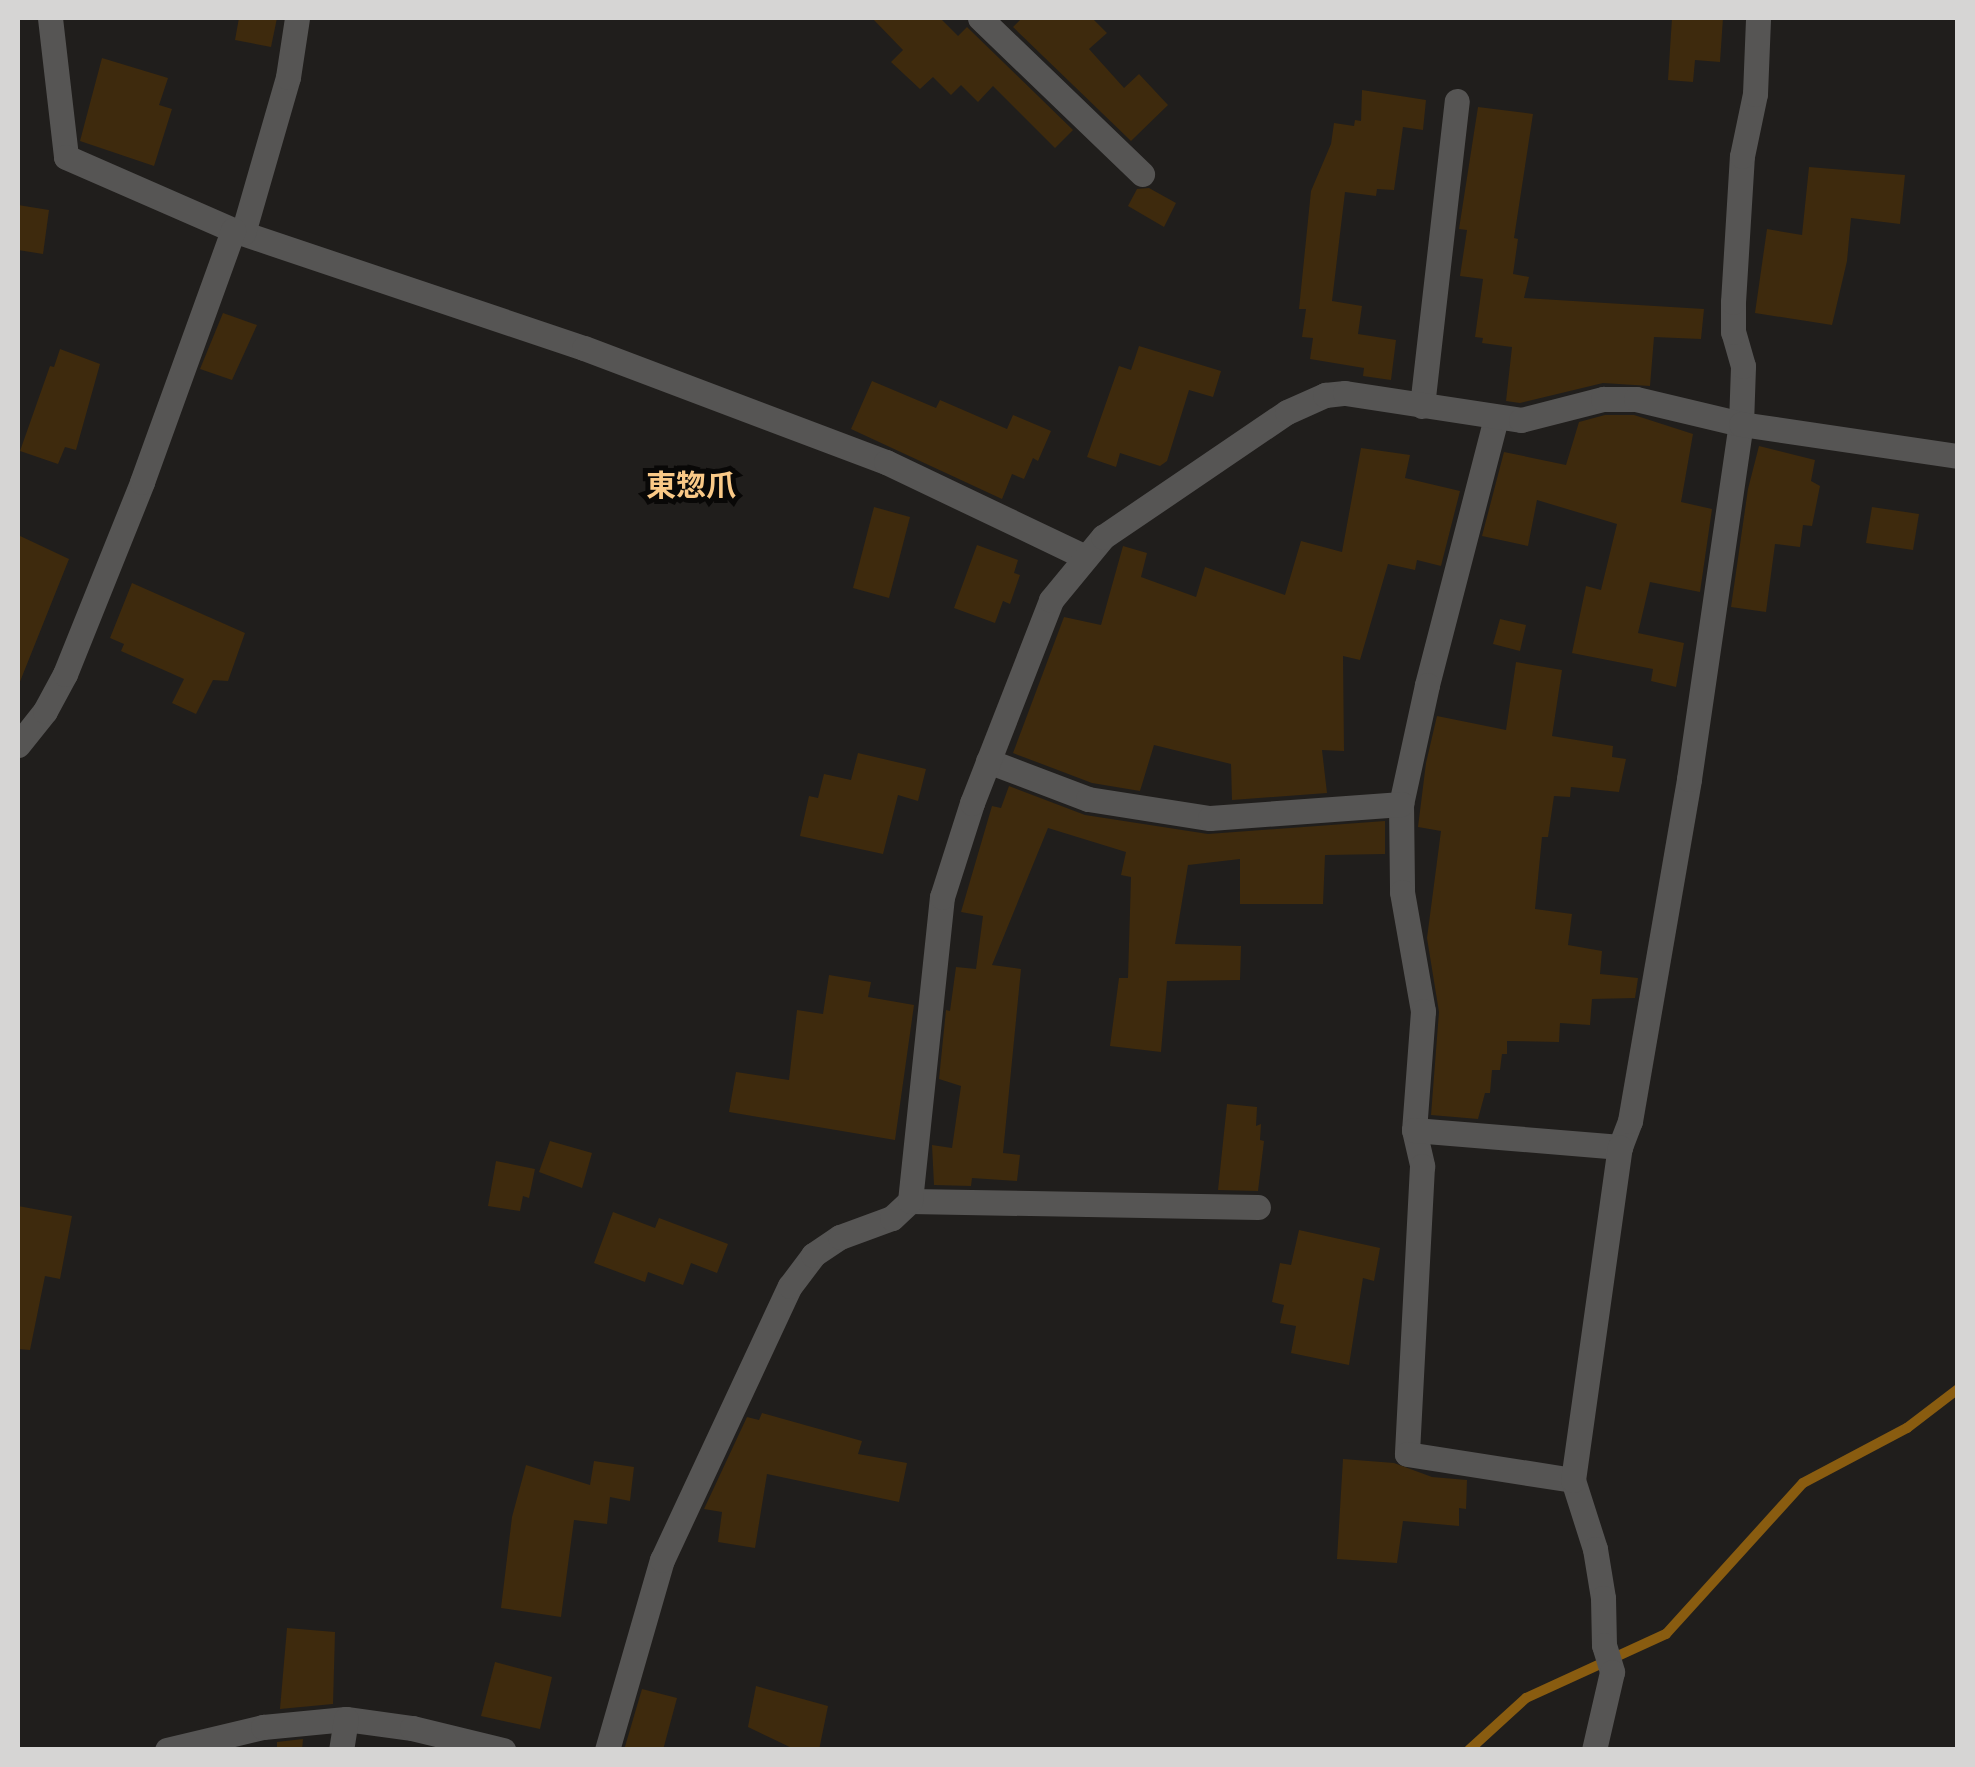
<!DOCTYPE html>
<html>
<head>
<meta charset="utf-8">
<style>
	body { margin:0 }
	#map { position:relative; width:1975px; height:1767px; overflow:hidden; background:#201e1c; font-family:"Fira Sans Condensed","Noto Sans JP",sans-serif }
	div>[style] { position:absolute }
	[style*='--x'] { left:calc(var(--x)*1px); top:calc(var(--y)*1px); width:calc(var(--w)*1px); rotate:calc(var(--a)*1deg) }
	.stream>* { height:10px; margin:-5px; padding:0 5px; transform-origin:5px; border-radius:5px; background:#895c10 }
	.building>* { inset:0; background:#3e2a0d }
	.minor>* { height:25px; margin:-12.5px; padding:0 12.5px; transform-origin:12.5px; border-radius:12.5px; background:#565554 }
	span { translate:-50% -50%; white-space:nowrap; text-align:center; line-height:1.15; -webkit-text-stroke:10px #090807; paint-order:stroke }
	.neighbourhood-label { font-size:30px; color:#fac987; font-weight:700 }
	.frame { position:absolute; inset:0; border:20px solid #d6d5d4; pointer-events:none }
</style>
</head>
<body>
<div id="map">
	<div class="stream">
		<div style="--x:1469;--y:1750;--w:77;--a:-42.4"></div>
		<div style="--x:1526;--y:1698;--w:154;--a:-24.6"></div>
		<div style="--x:1666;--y:1634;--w:204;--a:-47.8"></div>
		<div style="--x:1803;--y:1483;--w:118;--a:-27.9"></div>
		<div style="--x:1907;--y:1428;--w:64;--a:-37.4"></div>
	</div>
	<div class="building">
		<div style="clip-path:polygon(239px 18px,277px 18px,271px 47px,235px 40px)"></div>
		<div style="clip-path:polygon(872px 18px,940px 18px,958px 36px,967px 27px,1073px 130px,1055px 148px,993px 86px,978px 102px,961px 85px,951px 95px,933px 77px,920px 89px,891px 62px,903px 50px)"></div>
		<div style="clip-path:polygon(1022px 18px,1092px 18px,1107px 33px,1089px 49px,1124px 88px,1139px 74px,1168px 105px,1131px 141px,1013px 27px)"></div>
		<div style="clip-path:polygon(1672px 18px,1723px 18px,1720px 62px,1695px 60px,1693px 82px,1668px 80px)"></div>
		<div style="clip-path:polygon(102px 58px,168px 78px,159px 105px,172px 109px,154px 166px,80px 141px)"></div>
		<div style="clip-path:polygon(1362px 90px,1426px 100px,1423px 130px,1403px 127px,1394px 190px,1377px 189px,1376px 196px,1345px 192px,1332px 301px,1362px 306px,1358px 334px,1396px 340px,1391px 380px,1363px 376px,1364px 368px,1310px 359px,1313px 338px,1302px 337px,1306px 309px,1299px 309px,1311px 191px,1331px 144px,1334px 123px,1354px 126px,1355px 120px,1361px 121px)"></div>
		<div style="clip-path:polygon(1478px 107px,1533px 114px,1514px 238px,1518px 239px,1513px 274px,1529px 277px,1524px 298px,1704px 309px,1701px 339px,1654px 337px,1650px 386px,1603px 383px,1520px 403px,1506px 401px,1512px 347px,1482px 343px,1483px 338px,1475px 337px,1483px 279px,1460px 276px,1467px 230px,1459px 229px)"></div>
		<div style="clip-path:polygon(1809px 167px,1905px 175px,1900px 224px,1851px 218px,1847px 261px,1832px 325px,1755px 313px,1767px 229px,1802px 235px)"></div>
		<div style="clip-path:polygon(1149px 188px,1176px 203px,1164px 227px,1128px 206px,1137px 189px)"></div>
		<div style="clip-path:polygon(18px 205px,49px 210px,43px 254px,18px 250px)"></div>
		<div style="clip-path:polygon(223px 313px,257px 325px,232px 380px,200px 369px)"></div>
		<div style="clip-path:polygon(1139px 346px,1221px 371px,1213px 397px,1189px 390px,1167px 461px,1160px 466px,1120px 453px,1116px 467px,1087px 457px,1119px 366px,1131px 370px)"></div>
		<div style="clip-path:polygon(60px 349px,100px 364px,76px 450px,65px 447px,58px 464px,20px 451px,50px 366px,54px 367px)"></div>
		<div style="clip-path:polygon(872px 381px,936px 408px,940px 400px,1007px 429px,1013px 415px,1051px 431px,1038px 461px,1033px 458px,1024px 479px,1012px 474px,1002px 499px,851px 429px)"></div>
		<div style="clip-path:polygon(1605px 415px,1634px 415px,1693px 434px,1681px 502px,1712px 509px,1700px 592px,1650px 582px,1638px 633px,1684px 643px,1676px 687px,1651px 681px,1653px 669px,1572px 653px,1586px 586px,1601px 590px,1617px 524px,1537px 500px,1528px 546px,1482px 536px,1504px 452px,1566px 465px,1579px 422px)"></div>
		<div style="clip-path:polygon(1759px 446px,1815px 460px,1811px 481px,1820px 486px,1812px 526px,1803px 525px,1800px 547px,1775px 544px,1766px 612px,1731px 607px,1748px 489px)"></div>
		<div style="clip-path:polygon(1361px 448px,1410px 455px,1405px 478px,1460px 491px,1441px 566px,1417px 560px,1415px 570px,1388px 564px,1360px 660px,1343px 656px,1344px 751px,1322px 750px,1327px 793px,1232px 800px,1231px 764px,1154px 745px,1140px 791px,1092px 783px,1013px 753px,1064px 617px,1101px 625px,1123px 546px,1147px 553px,1141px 577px,1196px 597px,1205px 567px,1285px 595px,1301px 541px,1342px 552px)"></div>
		<div style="clip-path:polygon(874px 507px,910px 517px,889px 598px,853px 588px)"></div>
		<div style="clip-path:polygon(1872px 507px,1919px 514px,1913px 550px,1866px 543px)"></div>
		<div style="clip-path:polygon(18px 535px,69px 559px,19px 684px,18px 683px)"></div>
		<div style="clip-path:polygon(977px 545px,1018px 560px,1014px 573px,1020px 575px,1010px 604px,1003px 601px,995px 623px,954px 608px)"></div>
		<div style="clip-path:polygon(132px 583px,245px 633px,228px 681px,213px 680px,196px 714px,172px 703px,184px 679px,121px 651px,124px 644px,110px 638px)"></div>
		<div style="clip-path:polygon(1500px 619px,1526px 625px,1520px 651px,1493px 644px)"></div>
		<div style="clip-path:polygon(1516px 662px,1562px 670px,1552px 736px,1613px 746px,1612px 757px,1626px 759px,1619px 792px,1571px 787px,1570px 797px,1554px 796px,1548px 837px,1542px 837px,1535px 909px,1572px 914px,1568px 945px,1602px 951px,1600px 974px,1638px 978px,1635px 998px,1592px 999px,1590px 1025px,1560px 1023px,1559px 1042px,1507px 1041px,1507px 1054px,1502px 1054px,1500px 1070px,1492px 1070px,1490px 1093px,1485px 1093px,1478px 1119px,1431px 1115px,1439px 1012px,1427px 938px,1441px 831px,1418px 827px,1426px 763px,1437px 716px,1506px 730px)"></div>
		<div style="clip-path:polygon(858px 753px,926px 769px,918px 801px,898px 795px,883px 854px,800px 836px,809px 796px,818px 798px,824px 774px,851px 780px)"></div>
		<div style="clip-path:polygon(1009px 786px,1085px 815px,1208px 834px,1385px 821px,1385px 854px,1325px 855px,1323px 904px,1240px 904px,1240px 859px,1188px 865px,1175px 944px,1241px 946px,1240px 980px,1167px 981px,1161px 1052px,1110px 1046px,1119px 978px,1128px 978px,1131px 877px,1121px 875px,1126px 852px,1048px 828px,992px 965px,1021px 969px,1003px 1153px,1020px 1155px,1017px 1181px,972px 1178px,971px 1186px,934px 1185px,932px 1145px,952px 1148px,961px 1086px,939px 1079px,946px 1010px,950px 1011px,956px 967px,976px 969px,983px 916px,961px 912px,992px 806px,1001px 808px)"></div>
		<div style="clip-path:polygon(829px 975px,871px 982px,868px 997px,914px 1005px,895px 1140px,729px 1112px,736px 1072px,789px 1080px,797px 1010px,823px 1014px)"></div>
		<div style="clip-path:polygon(1227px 1104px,1257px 1107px,1256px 1126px,1261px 1124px,1260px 1140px,1264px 1141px,1258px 1191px,1218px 1190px)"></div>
		<div style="clip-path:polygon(550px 1141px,592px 1153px,582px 1188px,539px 1172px)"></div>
		<div style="clip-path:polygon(496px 1161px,535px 1169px,529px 1198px,523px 1196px,520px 1211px,488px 1206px)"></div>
		<div style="clip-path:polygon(18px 1206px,72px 1216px,60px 1279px,45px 1276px,30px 1350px,18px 1349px)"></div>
		<div style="clip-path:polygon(613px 1212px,655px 1228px,659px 1218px,728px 1244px,717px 1273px,691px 1263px,683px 1285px,648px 1272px,645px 1282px,594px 1263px)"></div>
		<div style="clip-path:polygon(1299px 1230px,1380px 1248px,1374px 1281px,1363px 1278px,1349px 1365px,1291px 1353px,1296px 1326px,1280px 1323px,1284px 1305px,1272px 1302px,1280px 1263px,1291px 1265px)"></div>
		<div style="clip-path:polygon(762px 1413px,862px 1441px,858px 1454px,907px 1463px,899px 1502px,767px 1474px,755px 1548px,718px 1542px,722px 1512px,704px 1509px,747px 1417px,759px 1420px)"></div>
		<div style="clip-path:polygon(1343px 1459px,1394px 1463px,1432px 1477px,1467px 1480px,1466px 1509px,1459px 1508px,1459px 1526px,1403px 1521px,1397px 1563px,1337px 1559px)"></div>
		<div style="clip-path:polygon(594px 1461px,634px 1467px,630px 1501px,610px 1497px,607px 1524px,574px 1520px,561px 1617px,501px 1608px,512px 1517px,526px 1465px,590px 1485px)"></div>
		<div style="clip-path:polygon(287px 1628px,335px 1632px,333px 1704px,280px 1709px)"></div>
		<div style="clip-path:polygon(495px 1662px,552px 1677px,540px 1729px,481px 1716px)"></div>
		<div style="clip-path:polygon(756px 1686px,828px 1706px,819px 1750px,796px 1750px,748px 1727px)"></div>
		<div style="clip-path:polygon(642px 1689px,677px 1698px,663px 1750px,624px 1750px)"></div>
		<div style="clip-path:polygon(303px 1739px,302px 1750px,277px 1750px,277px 1742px)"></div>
	</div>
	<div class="minor">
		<div style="--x:50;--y:18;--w:140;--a:83.4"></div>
		<div style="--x:66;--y:157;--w:182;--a:23.6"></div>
		<div style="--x:233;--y:230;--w:370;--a:18.6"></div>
		<div style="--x:584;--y:348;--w:323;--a:20.7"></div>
		<div style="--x:886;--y:462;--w:218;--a:25.5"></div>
		<div style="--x:980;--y:18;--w:225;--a:43.9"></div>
		<div style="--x:243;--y:233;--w:162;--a:-73.9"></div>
		<div style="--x:288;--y:77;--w:60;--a:-81.3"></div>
		<div style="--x:1422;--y:406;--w:307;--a:-83.5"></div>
		<div style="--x:1496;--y:418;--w:276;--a:104.5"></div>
		<div style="--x:1427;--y:685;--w:122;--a:102.3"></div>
		<div style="--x:1401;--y:804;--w:88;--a:89.3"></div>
		<div style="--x:1402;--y:892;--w:121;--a:80"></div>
		<div style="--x:1423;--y:1011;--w:119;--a:94.3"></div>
		<div style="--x:1414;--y:1130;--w:37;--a:77"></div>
		<div style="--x:1422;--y:1166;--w:288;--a:93"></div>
		<div style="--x:1407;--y:1454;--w:168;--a:8.9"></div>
		<div style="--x:1573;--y:1480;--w:72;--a:72.3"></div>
		<div style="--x:1595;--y:1549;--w:50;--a:80.7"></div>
		<div style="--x:1603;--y:1598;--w:47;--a:88.8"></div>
		<div style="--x:1604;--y:1645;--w:28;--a:73"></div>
		<div style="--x:1612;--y:1672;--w:80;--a:103"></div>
		<div style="--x:18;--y:745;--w:43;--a:-51.5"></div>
		<div style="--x:45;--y:711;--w:42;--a:-61.6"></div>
		<div style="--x:65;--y:674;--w:207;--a:-68.1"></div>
		<div style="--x:142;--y:482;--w:268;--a:-70.1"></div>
		<div style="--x:988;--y:761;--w:107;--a:20.8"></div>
		<div style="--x:1088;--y:799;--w:123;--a:8.9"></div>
		<div style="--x:1210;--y:818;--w:192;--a:-4.2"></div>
		<div style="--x:1414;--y:1130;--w:207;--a:4.7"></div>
		<div style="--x:1620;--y:1147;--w:28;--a:-69"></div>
		<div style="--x:1630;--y:1121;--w:347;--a:-80.2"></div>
		<div style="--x:1689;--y:779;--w:359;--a:-81.7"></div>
		<div style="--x:1741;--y:424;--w:58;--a:-88"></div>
		<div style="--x:1743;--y:366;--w:35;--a:-106"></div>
		<div style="--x:1733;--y:332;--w:30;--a:-90"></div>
		<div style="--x:1733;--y:302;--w:146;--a:-86.5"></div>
		<div style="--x:1742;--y:156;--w:63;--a:-78.2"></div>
		<div style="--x:1755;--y:94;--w:76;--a:-87.7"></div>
		<div style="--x:910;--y:1201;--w:348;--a:1"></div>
		<div style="--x:1573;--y:1480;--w:336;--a:-82"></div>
		<div style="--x:346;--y:1719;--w:67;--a:7.8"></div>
		<div style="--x:412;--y:1728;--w:94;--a:13.6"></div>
		<div style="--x:167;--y:1750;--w:99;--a:-13.5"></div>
		<div style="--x:263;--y:1727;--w:83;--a:-5.5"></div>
		<div style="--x:346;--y:1719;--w:31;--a:99"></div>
		<div style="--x:607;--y:1750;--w:198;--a:-73.9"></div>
		<div style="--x:662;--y:1560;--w:302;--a:-65"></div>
		<div style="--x:790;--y:1286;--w:39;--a:-53"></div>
		<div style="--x:813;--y:1255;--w:32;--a:-34"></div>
		<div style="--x:840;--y:1237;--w:55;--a:-20.1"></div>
		<div style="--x:892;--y:1218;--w:25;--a:-43"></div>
		<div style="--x:910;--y:1201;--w:306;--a:-84"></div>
		<div style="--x:942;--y:897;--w:99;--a:-72.3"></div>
		<div style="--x:972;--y:803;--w:218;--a:-68.7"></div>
		<div style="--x:1051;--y:600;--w:82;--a:-50.5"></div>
		<div style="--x:1103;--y:537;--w:222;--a:-34.2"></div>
		<div style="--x:1287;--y:412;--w:42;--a:-24.1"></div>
		<div style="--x:1325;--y:395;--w:20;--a:-6"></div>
		<div style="--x:1345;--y:393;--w:178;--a:8.7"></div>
		<div style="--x:1521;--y:420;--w:85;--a:-14.4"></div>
		<div style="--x:1603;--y:399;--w:33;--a:0"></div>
		<div style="--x:1636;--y:399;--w:108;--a:13.4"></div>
		<div style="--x:1741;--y:424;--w:219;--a:8.4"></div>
	</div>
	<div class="neighbourhood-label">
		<span style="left:691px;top:486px">東惣爪</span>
	</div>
	<div class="frame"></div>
</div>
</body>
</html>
